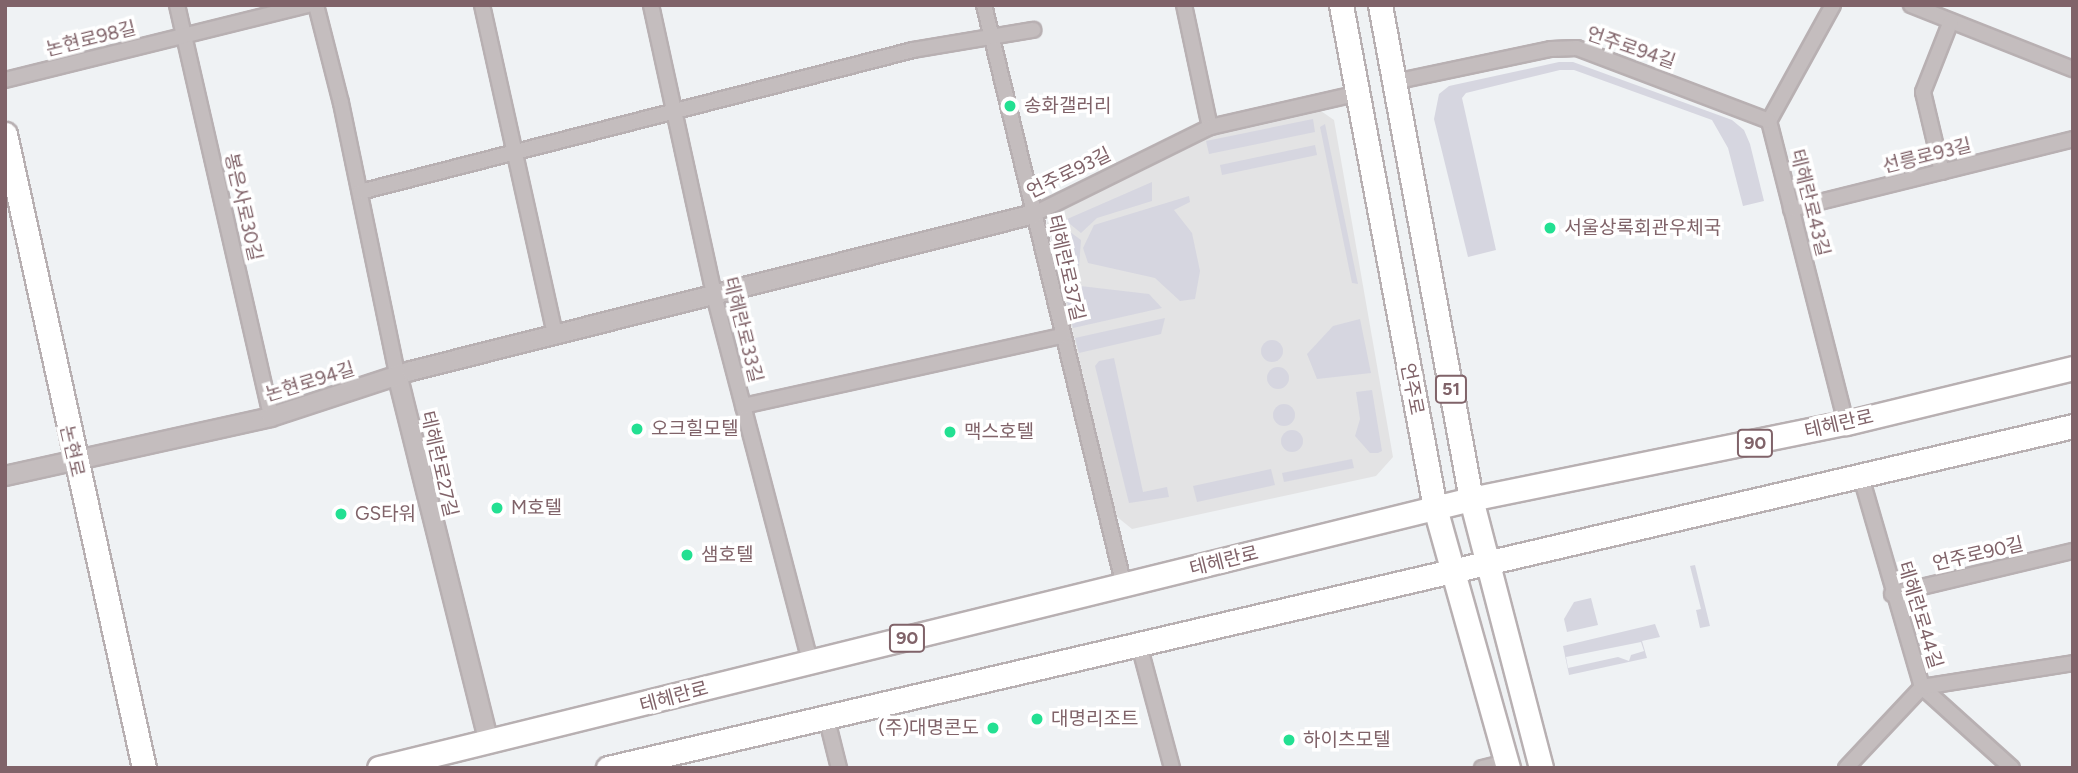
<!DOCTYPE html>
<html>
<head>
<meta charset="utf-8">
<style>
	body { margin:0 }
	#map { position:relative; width:2078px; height:773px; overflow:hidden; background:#eff2f4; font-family:Figtree,"Noto Sans KR",sans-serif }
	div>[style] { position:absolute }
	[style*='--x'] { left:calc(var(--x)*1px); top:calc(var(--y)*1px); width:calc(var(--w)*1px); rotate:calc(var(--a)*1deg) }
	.built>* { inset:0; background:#e3e3e4 }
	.green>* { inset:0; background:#d6d6e0 }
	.round { border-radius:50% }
	.roads { filter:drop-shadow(2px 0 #b8b0b2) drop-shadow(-2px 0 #b8b0b2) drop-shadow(0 2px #b8b0b2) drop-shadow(0 -2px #b8b0b2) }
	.minor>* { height:14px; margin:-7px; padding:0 7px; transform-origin:7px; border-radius:7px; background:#c4bdbe }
	.tertiary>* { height:18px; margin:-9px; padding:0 9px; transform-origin:9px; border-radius:9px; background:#c4bdbe }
	.primary>* { height:23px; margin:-11.5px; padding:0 11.5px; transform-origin:11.5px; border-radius:11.5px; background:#fff }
	.dots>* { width:19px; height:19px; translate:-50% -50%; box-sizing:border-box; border:4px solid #fff; border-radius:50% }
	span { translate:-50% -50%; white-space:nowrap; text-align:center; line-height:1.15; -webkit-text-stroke:7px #fff; paint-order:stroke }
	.shield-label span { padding:2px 5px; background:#fff; border:2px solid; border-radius:5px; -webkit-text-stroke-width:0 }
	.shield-label { font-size:18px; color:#806369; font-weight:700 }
	.street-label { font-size:19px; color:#806369 }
	.poi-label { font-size:19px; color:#806369 }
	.left { translate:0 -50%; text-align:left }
	.right { translate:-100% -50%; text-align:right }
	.frame { position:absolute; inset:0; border:7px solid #806369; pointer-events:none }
</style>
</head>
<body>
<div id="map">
	<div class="built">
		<div style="clip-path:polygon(1318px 109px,1334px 120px,1393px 457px,1376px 476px,1132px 529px,1116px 516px,1047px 223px,1053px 212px,1145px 170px,1194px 138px)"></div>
	</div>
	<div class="green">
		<div style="clip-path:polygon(1559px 62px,1573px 62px,1732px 120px,1744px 130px,1750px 144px,1764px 201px,1743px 206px,1728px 148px,1712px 120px,1574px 70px,1560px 70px,1466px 93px,1462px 98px,1496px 250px,1468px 257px,1434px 119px,1439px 94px,1449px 86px)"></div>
		<div style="clip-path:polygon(1313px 119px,1315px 132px,1209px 154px,1206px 141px)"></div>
		<div style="clip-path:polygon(1325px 124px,1358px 284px,1352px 283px,1320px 127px)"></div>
		<div style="clip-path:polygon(1315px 145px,1317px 155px,1222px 175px,1220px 165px)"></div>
		<div style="clip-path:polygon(1152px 182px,1152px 201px,1097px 218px,1081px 233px,1065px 220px)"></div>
		<div style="clip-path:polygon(1189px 196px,1190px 202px,1174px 210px,1192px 233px,1200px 271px,1195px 299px,1180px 301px,1155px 278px,1088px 263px,1083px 248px,1094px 225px)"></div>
		<div style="clip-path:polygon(1058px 223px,1081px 240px,1079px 266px,1061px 262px)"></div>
		<div style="clip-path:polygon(1063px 284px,1149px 294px,1162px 308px,1073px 328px)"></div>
		<div style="clip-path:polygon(1165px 318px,1161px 334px,1079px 353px,1075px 338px)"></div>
		<div style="clip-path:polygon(1360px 319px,1371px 373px,1317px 379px,1307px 354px,1333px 326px)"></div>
		<div class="round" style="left:1261px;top:340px;width:22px;height:22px"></div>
		<div style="clip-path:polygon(1114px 358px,1143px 492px,1167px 487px,1169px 497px,1129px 503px,1095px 366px,1099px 361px)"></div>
		<div class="round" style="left:1267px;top:367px;width:22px;height:22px"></div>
		<div style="clip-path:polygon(1372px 390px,1382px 451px,1378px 453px,1370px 453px,1355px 436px,1360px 419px,1356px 392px)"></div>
		<div class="round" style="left:1273px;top:404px;width:22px;height:22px"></div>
		<div class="round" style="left:1281px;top:430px;width:22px;height:22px"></div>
		<div style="clip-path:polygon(1352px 459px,1354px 468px,1284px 482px,1282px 473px)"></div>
		<div style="clip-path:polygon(1271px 469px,1275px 485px,1197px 502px,1193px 486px)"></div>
		<div style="clip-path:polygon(1695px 565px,1710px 626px,1700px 628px,1696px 610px,1701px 609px,1690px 566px)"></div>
		<div style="clip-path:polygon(1591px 598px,1598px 625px,1567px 632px,1564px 619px,1574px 602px)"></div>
		<div style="clip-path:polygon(evenodd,1655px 624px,1660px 637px,1642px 641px,1647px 658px,1569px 675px,1563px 646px,1655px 624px,1641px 642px,1644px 651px,1631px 655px,1629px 661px,1618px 657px,1568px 668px,1566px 657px,1641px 642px)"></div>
	</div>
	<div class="roads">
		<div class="minor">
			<div style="--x:177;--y:5;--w:423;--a:77.1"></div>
			<div style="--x:316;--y:5;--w:101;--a:75.7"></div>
			<div style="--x:341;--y:103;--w:281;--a:78.3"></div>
			<div style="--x:482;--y:5;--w:338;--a:77.5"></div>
			<div style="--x:651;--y:5;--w:297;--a:77.7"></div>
			<div style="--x:714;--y:295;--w:378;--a:75.3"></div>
			<div style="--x:984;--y:5;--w:598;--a:76.45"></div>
			<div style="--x:1184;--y:5;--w:125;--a:78"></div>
			<div style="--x:1833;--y:5;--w:132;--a:118.9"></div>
			<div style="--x:1769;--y:121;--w:312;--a:75.7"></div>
			<div style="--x:1911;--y:5;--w:174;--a:21.6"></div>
			<div style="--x:5;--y:80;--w:311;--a:-13.9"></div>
			<div style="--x:1394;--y:82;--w:160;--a:-11.9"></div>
			<div style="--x:1551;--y:49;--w:26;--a:-2"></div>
			<div style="--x:1577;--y:48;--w:205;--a:20.8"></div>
			<div style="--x:1942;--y:172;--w:82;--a:-103.4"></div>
			<div style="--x:1923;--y:92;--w:76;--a:-68.5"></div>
			<div style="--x:360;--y:192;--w:571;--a:-14.4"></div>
			<div style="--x:913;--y:50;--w:122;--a:-9.5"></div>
			<div style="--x:1791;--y:209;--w:291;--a:-13.9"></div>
			<div style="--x:1034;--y:214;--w:196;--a:-26.3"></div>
			<div style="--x:1210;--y:127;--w:149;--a:-12.8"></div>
			<div style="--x:743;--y:406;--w:327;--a:-12.4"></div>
			<div style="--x:1861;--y:477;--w:219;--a:73.8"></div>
			<div style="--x:1922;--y:687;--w:121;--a:42"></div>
			<div style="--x:1892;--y:594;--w:186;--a:-13.4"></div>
			<div style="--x:1138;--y:641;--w:131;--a:75"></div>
			<div style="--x:826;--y:716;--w:54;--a:76"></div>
			<div style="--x:1482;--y:768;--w:25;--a:-14"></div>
			<div style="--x:1846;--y:768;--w:111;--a:-46.8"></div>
			<div style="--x:1922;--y:687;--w:153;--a:-9"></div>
		</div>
		<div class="tertiary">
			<div style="--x:398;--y:378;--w:376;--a:76"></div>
			<div style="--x:5;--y:476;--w:272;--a:-12.5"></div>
			<div style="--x:271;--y:417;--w:147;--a:-18.2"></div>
			<div style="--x:411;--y:371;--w:642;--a:-14.14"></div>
		</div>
		<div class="primary">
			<div style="--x:1341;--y:5;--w:512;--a:79.41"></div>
			<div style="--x:1435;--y:508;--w:270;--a:74.3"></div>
			<div style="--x:1380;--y:5;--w:502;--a:79.56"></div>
			<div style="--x:1471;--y:499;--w:278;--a:75.4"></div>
			<div style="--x:5;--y:134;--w:649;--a:77.63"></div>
			<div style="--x:379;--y:768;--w:1125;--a:-13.84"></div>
			<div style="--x:1471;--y:499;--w:383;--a:-11.5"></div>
			<div style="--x:1846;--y:423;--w:234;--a:-13.6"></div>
			<div style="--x:608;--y:768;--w:1504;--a:-13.14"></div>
		</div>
	</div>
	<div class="dots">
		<div style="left:1010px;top:106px;background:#23e092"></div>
		<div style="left:1550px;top:228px;background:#23e092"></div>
		<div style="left:637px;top:429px;background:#23e092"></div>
		<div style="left:950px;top:432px;background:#23e092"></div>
		<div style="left:497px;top:508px;background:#23e092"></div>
		<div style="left:341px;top:514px;background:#23e092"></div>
		<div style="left:687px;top:555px;background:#23e092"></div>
		<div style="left:1037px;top:719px;background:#23e092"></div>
		<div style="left:993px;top:728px;background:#23e092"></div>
		<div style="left:1289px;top:740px;background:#23e092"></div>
	</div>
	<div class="shield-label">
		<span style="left:1451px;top:389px">51</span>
		<span style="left:1755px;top:443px">90</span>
		<span style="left:907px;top:638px">90</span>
	</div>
	<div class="street-label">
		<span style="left:91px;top:39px;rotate:-14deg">논현로98길</span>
		<span style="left:1631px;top:48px;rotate:19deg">언주로94길</span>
		<span style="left:1927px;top:156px;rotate:-14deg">선릉로93길</span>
		<span style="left:1069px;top:173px;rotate:-26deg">언주로93길</span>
		<span style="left:1810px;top:203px;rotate:76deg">테헤란로43길</span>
		<span style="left:243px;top:207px;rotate:77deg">봉은사로30길</span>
		<span style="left:1066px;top:268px;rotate:77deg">테헤란로37길</span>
		<span style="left:743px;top:330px;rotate:76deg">테헤란로33길</span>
		<span style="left:310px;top:382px;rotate:-17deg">논현로94길</span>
		<span style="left:1412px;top:389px;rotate:79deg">언주로</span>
		<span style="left:1839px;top:424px;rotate:-13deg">테헤란로</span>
		<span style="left:72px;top:451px;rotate:77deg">논현로</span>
		<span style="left:439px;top:464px;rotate:77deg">테헤란로27길</span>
		<span style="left:1978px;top:554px;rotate:-13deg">언주로90길</span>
		<span style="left:1224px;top:561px;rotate:-14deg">테헤란로</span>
		<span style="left:1920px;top:615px;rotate:73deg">테헤란로44길</span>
		<span style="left:674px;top:697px;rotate:-15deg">테헤란로</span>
	</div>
	<div class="poi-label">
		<span class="left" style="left:1024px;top:106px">송화갤러리</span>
		<span class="left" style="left:1564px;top:228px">서울상록회관우체국</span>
		<span class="left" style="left:651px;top:429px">오크힐모텔</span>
		<span class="left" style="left:964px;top:432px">맥스호텔</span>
		<span class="left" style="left:511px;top:508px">M호텔</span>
		<span class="left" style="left:355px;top:514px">GS타워</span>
		<span class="left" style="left:701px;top:555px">샘호텔</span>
		<span class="left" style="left:1051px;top:719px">대명리조트</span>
		<span class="right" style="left:979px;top:728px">(주)대명콘도</span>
		<span class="left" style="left:1303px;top:740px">하이츠모텔</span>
	</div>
	<div class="frame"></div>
</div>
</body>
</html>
